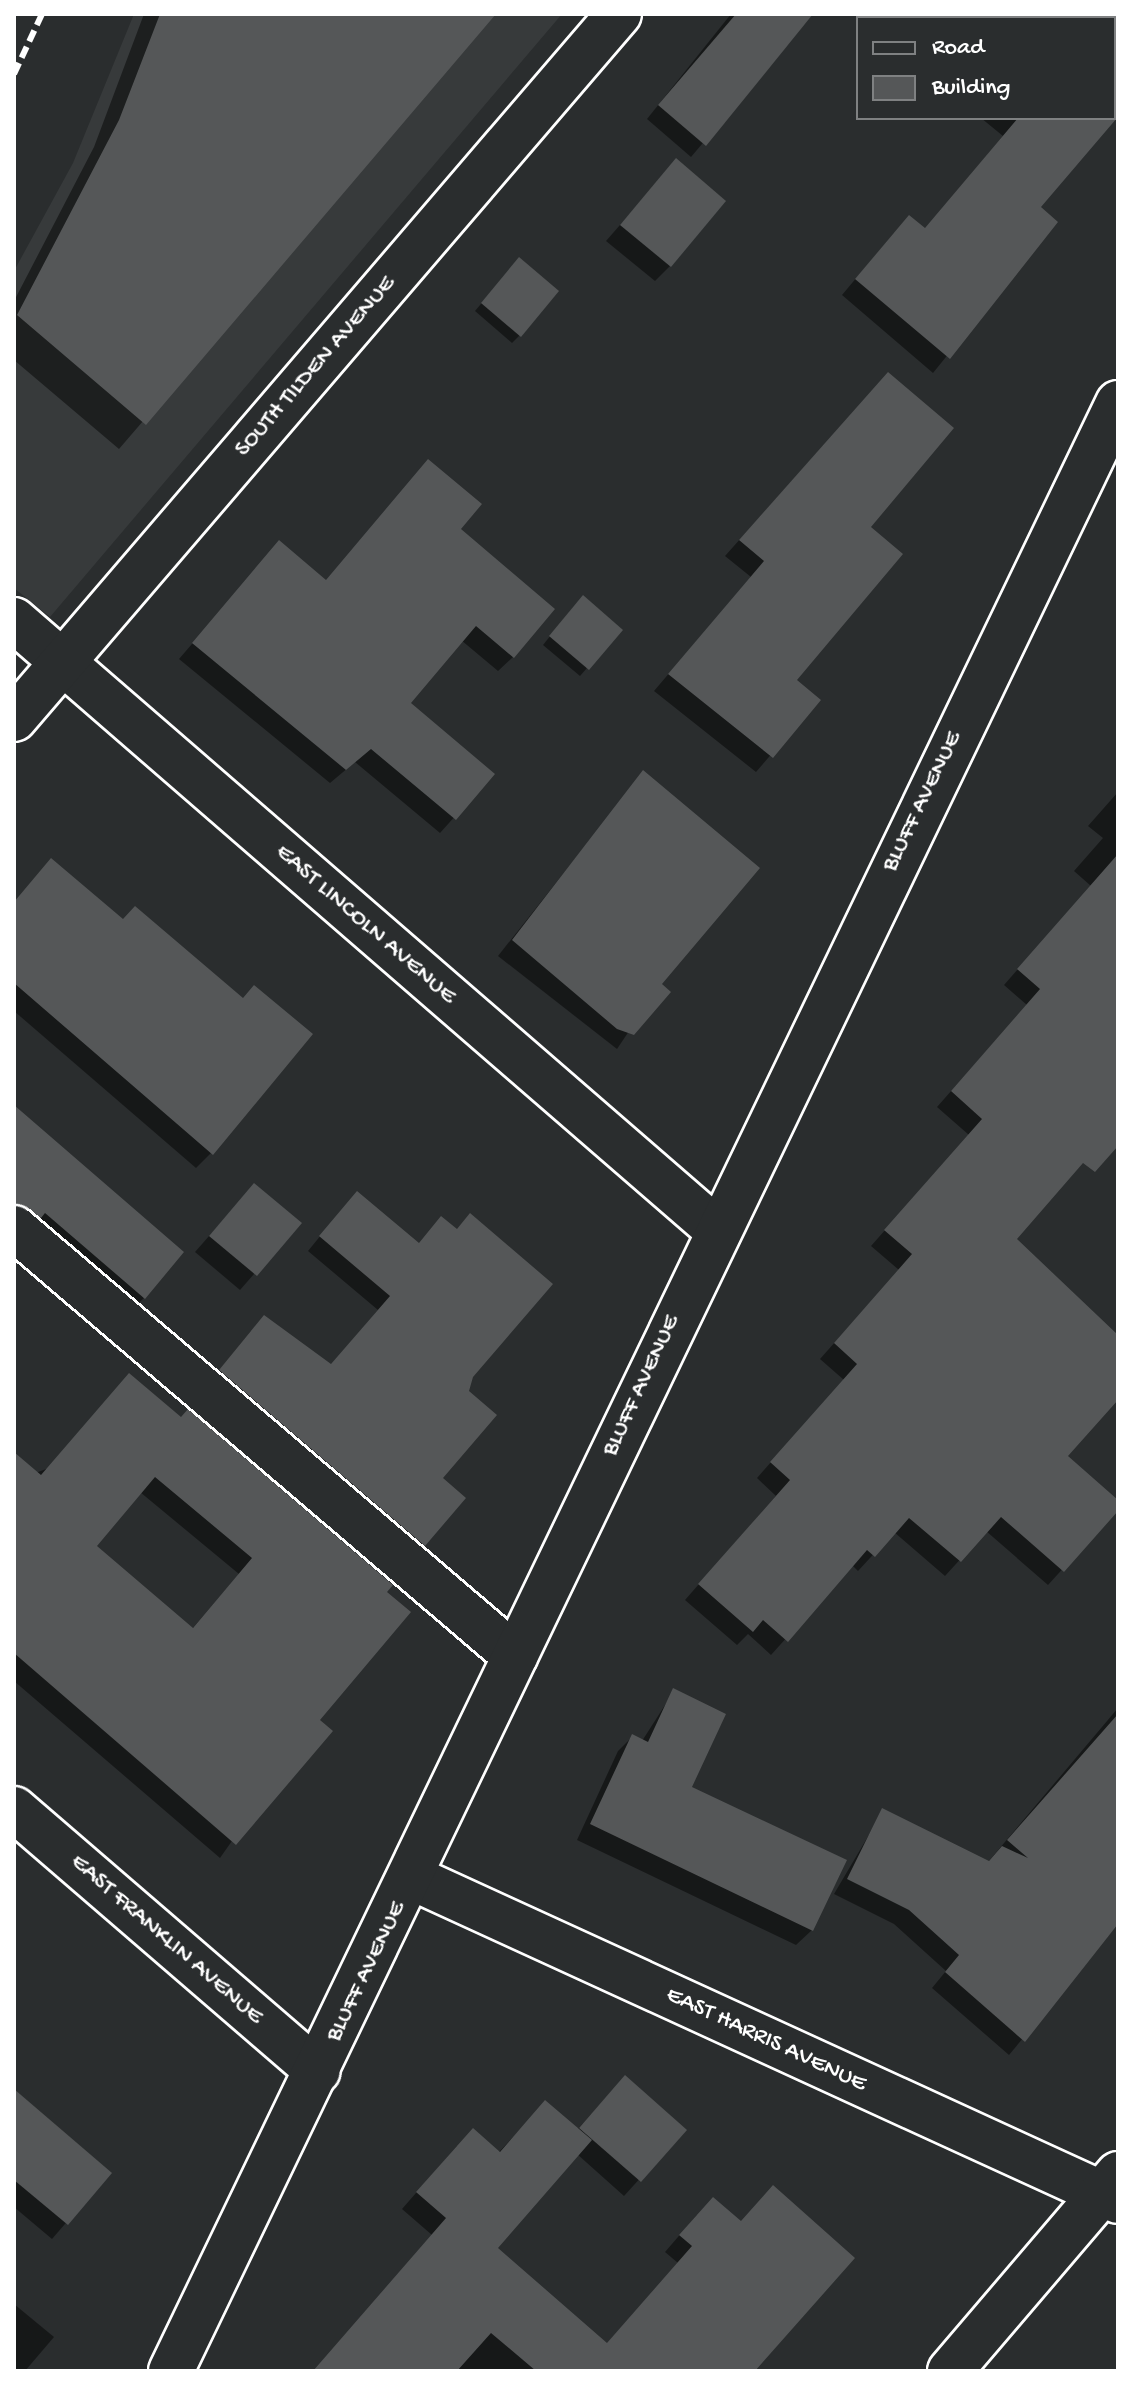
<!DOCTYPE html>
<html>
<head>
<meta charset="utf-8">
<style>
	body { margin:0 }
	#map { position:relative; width:1132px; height:2385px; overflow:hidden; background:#2a2d2e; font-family:"Gochi Hand",sans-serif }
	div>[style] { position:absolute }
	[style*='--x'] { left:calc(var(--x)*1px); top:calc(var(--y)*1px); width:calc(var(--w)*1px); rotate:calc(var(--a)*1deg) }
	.built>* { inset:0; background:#373a3b }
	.shadow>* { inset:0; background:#0007 }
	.building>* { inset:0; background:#555758 }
	.roads { filter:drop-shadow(2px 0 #fff) drop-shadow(-2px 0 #fff) drop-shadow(0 2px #fff) drop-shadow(0 -2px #fff) }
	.minor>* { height:44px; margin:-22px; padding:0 22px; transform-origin:22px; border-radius:22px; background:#2a2d2e }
	.rail>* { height:6px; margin-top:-3px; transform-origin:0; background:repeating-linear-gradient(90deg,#fff 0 12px,transparent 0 18px) }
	span { translate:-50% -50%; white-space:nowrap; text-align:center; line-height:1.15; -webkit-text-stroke:6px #2a2d2e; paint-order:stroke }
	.street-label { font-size:24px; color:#fff }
	.frame { position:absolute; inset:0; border:16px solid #fff; pointer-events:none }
	.legend { position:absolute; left:856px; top:16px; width:260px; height:104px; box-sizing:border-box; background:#2a2d2e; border:2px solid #7f8182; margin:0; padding:10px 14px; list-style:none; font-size:24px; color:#fff }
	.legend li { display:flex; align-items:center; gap:16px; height:40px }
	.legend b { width:40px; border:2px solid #7f8182 }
</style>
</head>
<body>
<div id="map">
	<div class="built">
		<div style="clip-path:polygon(134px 14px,562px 14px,50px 617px,14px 588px,14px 271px,73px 163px)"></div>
	</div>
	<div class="shadow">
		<div style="clip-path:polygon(144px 14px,493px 14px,119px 449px,14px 360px,14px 301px,94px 147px)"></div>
		<div style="clip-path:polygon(731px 14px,812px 14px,691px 157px,647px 119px)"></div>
		<div style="clip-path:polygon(1118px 14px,1114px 97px,1114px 18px,1025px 18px)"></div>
		<div style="clip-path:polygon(981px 118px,1114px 118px,1038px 208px,1055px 222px,933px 373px,842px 295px,894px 233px,924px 230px,1003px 136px)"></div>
		<div style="clip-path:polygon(676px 161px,670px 266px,655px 281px,606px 241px)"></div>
		<div style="clip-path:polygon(512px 267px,519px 336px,512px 343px,475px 311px)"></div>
		<div style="clip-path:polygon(873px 390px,868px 527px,794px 681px,818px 700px,756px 772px,654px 691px,751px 577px,725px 556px)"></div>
		<div style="clip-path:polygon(428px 461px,513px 657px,498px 671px,461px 640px,408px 703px,493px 774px,440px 833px,355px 762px,330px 783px,179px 659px,279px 543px,325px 582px)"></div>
		<div style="clip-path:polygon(575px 605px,587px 668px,580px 676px,543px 645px)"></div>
		<div style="clip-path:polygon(643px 773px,660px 985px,617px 1049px,498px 956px)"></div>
		<div style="clip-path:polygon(1118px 792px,1118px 1075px,1014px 1240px,1118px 1337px,1118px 1397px,1065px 1456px,1118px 1508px,1048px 1585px,986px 1531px,945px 1576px,894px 1532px,858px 1571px,852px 1565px,771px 1655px,748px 1634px,737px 1645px,685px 1600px,776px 1496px,757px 1478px,844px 1380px,820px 1359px,899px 1270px,871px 1246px,969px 1135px,937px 1107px,1027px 1005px,1004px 985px,1091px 886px,1074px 871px,1103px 838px,1088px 826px)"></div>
		<div style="clip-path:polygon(14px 903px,122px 921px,211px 1153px,196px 1168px,14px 1011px)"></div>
		<div style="clip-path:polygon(14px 1143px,144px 1298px,131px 1310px,14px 1223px)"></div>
		<div style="clip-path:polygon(254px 1185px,299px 1223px,240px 1290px,195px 1252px)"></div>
		<div style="clip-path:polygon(344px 1207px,418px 1245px,456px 1231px,471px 1376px,440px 1478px,463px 1498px,410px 1558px,207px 1385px,251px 1331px,330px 1366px,378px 1310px,308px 1251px)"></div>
		<div style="clip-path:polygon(evenodd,180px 1419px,390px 1585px,317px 1720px,220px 1858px,14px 1681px,14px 1481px,180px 1419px,140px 1492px,239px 1574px,192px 1629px,94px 1546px,140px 1492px)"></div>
		<div style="clip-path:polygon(674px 1691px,689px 1788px,812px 1930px,796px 1945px,577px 1840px,618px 1751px,633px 1736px,642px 1741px)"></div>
		<div style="clip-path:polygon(1118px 1708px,1118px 1924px,1009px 2055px,932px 1988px,946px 1971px,894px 1924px,834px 1894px,883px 1811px,988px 1862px)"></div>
		<div style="clip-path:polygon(610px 2093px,684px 2130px,624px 2196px,577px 2154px,495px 2248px,606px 2345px,678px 2263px,665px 2252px,697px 2215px,753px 2371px,314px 2371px,432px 2235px,402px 2209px,457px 2146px,498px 2153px,545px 2103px,577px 2130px)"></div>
		<div style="clip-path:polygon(14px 2112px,109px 2173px,52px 2239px,14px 2207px)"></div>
		<div style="clip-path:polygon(14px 2304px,54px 2337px,25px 2371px,14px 2371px)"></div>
	</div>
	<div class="building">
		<div style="clip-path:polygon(160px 14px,496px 14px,146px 425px,17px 315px,119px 120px)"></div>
		<div style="clip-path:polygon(736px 14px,813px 14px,706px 146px,658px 105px)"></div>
		<div style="clip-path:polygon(1018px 118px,1117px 118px,1041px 207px,1058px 222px,950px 359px,855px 279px,909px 215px,925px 228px)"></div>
		<div style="clip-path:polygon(676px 158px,726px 201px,671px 267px,620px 225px)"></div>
		<div style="clip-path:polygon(519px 257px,559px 291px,521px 337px,481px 303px)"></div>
		<div style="clip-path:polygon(888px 372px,954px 428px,871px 527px,903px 554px,797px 680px,821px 700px,773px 758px,668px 674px,764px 561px,739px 540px)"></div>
		<div style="clip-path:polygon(428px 459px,482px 504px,461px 529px,555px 609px,514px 658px,476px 626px,411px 703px,495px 774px,456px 820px,371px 749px,346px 770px,192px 643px,279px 540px,326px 580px)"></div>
		<div style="clip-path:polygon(583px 595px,623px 630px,589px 670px,549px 636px)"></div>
		<div style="clip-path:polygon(643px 770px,760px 868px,662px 984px,671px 992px,634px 1035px,617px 1029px,512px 940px)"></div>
		<div style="clip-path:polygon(1118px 854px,1118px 1146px,1095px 1172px,1083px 1163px,1017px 1239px,1118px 1335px,1118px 1400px,1068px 1456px,1118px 1500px,1118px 1511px,1064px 1572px,1001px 1517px,961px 1562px,909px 1518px,875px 1557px,867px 1550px,788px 1642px,763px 1620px,753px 1632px,698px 1584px,790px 1480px,770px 1462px,857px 1364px,834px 1343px,912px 1254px,884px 1230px,982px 1119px,951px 1091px,1040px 989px,1017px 969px)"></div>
		<div style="clip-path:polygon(51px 858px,123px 919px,135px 906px,243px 998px,254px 985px,313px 1034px,213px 1155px,14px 983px,14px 902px)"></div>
		<div style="clip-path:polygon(14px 1105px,184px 1252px,145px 1299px,45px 1213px,41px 1218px,14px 1204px)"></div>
		<div style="clip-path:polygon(254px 1183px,302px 1223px,257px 1276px,209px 1236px)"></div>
		<div style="clip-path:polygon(357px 1191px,419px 1243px,441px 1216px,457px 1229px,470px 1213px,553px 1284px,473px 1377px,469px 1391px,497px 1415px,443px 1478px,466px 1498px,425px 1546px,219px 1370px,264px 1315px,331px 1364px,390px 1296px,319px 1236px)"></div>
		<div style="clip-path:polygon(evenodd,129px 1373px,181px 1417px,188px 1409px,393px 1585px,387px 1592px,411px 1612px,320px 1720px,333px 1731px,236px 1845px,14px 1653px,14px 1452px,41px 1475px,129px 1373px,155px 1477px,252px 1558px,193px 1628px,97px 1546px,155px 1477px)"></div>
		<div style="clip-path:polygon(673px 1688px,726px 1714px,692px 1787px,847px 1860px,813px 1931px,590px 1824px,632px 1734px,648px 1742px)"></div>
		<div style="clip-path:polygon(1118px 1714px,1118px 1924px,1025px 2042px,945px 1972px,959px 1955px,909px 1910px,847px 1879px,882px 1808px,989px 1861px,1002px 1846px,1028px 1858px,1007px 1840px)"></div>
		<div style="clip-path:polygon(625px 2075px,687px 2130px,641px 2182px,579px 2128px)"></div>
		<div style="clip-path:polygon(14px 2089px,112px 2173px,68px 2225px,14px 2180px)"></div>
		<div style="clip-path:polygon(545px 2100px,592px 2140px,498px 2248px,607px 2343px,692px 2246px,679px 2235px,713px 2197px,741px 2221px,773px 2185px,855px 2258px,755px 2371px,536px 2371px,491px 2333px,457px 2371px,313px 2371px,446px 2218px,416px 2192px,473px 2128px,500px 2152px)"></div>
	</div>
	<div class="roads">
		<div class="minor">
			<div style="--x:14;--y:620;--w:929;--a:40.94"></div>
			<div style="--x:14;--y:719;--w:929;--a:-49.37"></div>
			<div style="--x:14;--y:1228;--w:659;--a:40.51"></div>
			<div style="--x:14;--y:1809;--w:401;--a:40.8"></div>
			<div style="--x:413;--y:1878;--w:775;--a:24.62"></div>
			<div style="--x:171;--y:2371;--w:2184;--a:-64.3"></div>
			<div style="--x:950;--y:2371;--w:259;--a:-49.5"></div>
		</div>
	</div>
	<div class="rail">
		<div style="--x:14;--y:74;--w:66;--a:-65"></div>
	</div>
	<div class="street-label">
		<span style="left:316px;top:367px;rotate:-49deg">SOUTH TILDEN AVENUE</span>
		<span style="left:923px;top:802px;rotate:-64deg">BLUFF AVENUE</span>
		<span style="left:365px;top:925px;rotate:41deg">EAST LINCOLN AVENUE</span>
		<span style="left:642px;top:1386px;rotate:-65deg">BLUFF AVENUE</span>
		<span style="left:166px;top:1940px;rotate:41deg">EAST FRANKLIN AVENUE</span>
		<span style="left:367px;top:1972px;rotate:-64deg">BLUFF AVENUE</span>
		<span style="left:766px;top:2040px;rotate:25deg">EAST HARRIS AVENUE</span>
	</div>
	<div class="frame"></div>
	<ul class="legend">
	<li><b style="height:10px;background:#2a2d2e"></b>Road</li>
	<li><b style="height:22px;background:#555758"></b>Building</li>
	</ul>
</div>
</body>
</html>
